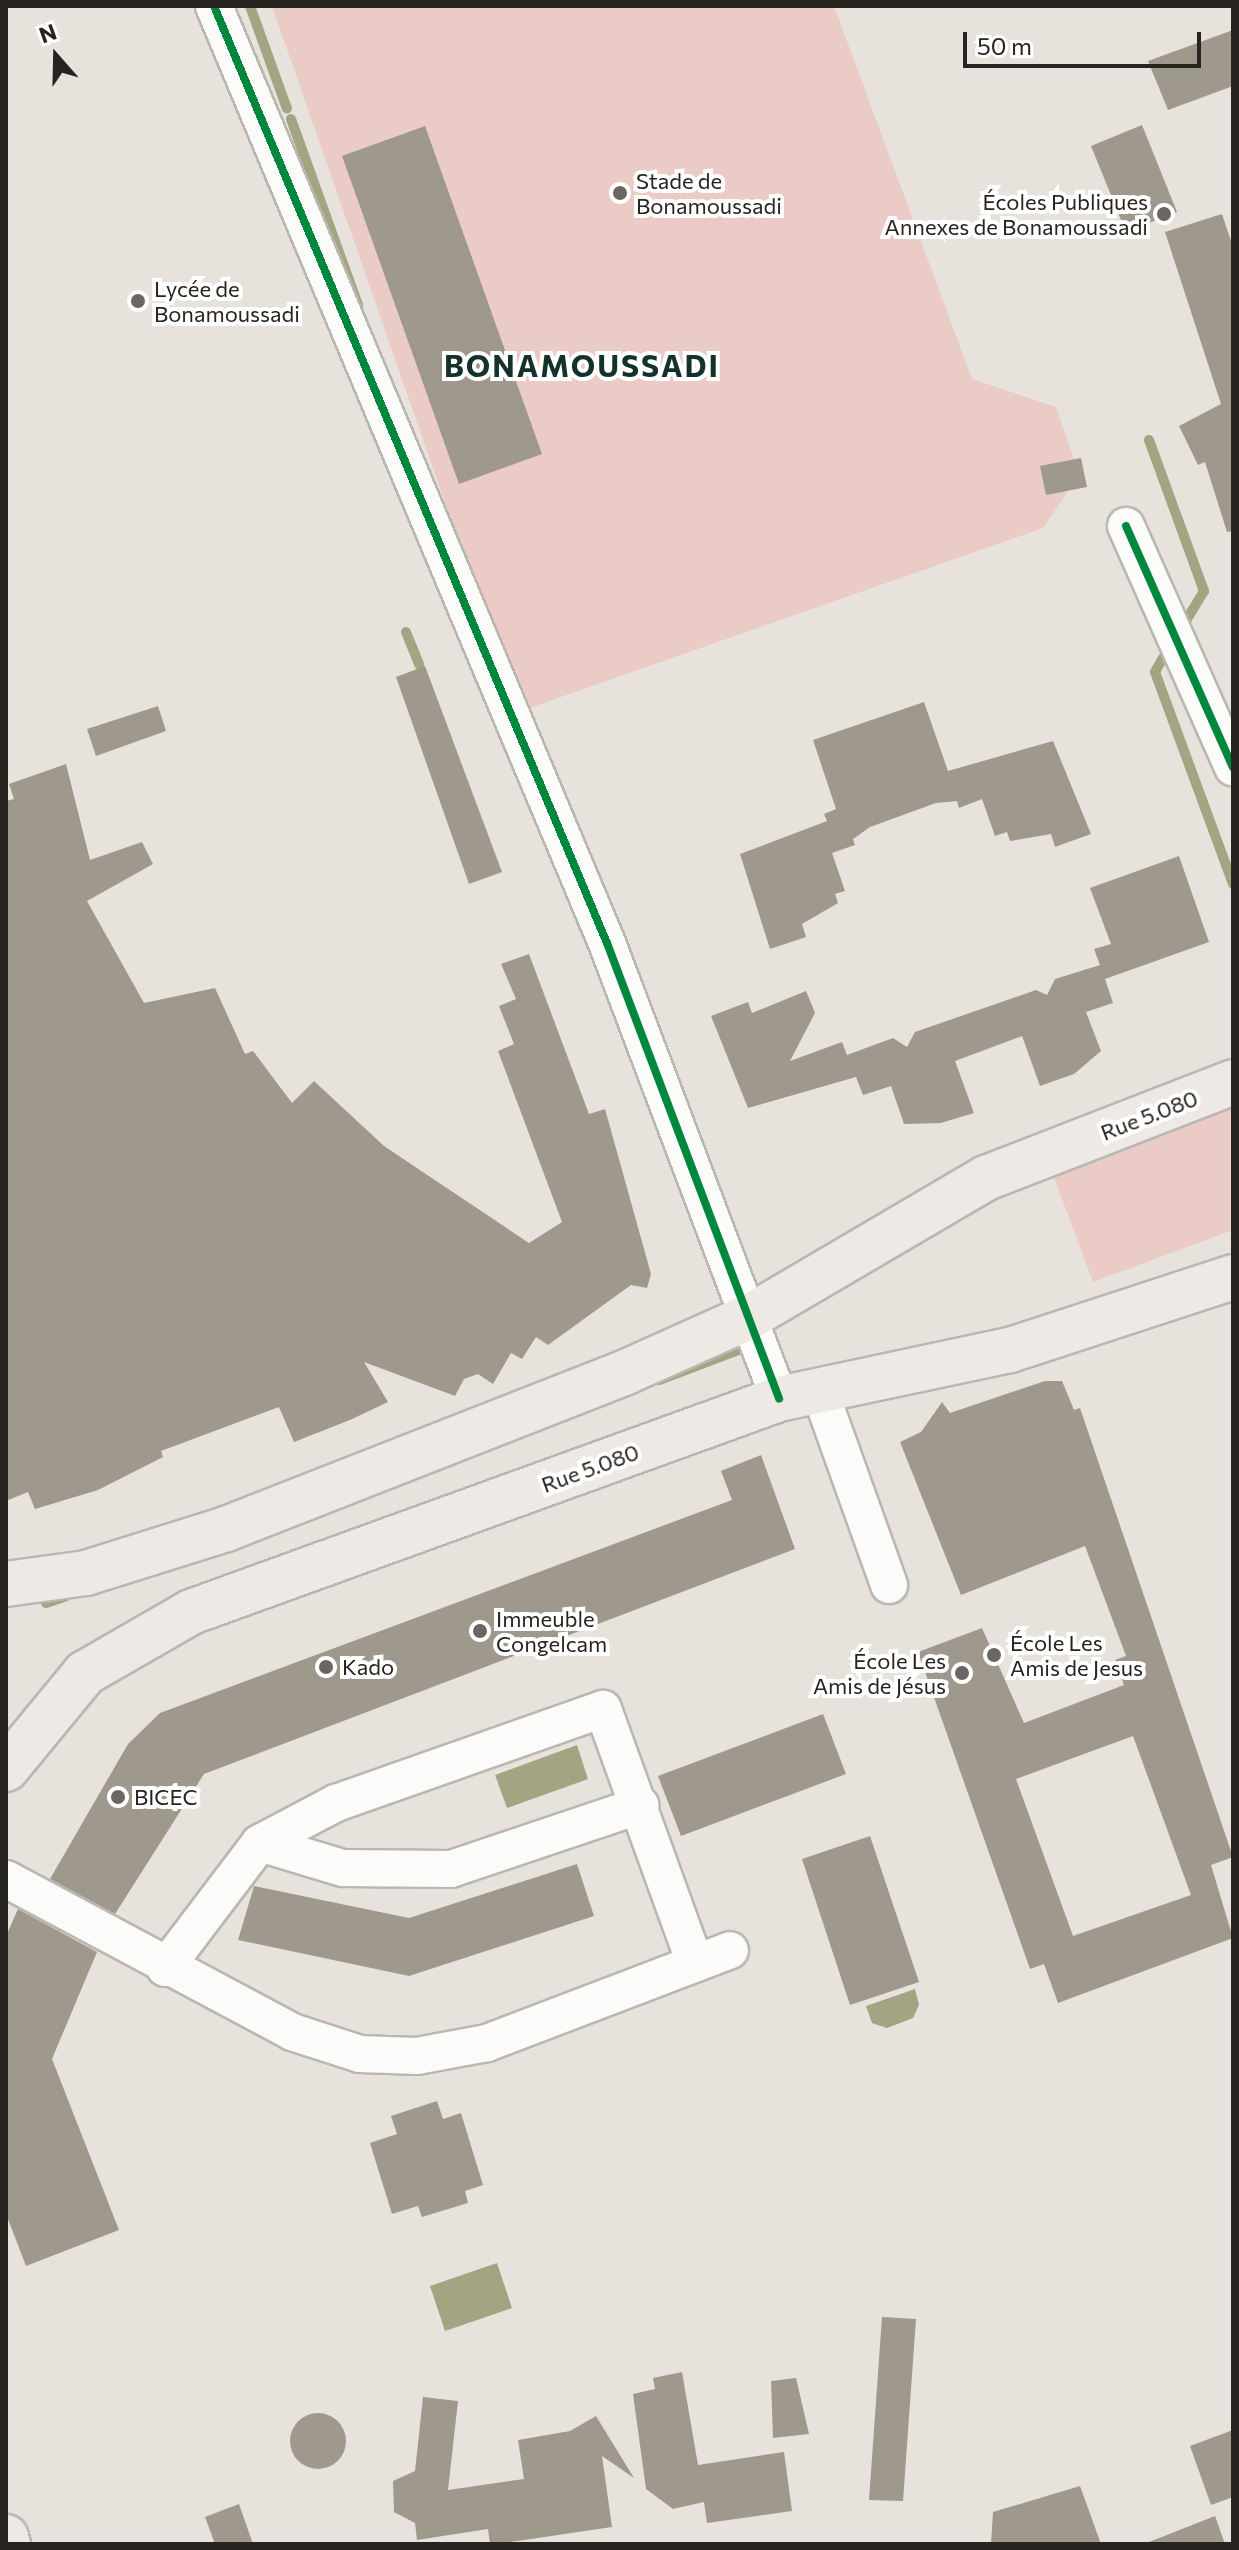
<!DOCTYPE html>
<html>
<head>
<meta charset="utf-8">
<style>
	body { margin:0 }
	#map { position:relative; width:1239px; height:2550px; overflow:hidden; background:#e7e2dc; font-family:Commissioner,sans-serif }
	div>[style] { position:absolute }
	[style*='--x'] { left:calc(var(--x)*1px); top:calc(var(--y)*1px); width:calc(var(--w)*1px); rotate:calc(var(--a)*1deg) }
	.green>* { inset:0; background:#eacbc5 }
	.water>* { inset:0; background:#a3a481 }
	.stream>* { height:10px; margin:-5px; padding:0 5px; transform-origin:5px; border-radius:5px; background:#a3a481 }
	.building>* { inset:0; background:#9f998d }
	.round { border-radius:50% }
	.roads { filter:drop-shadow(2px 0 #bab7b2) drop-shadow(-2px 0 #bab7b2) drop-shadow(0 2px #bab7b2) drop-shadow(0 -2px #bab7b2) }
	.minor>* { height:36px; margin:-18px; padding:0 18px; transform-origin:18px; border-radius:18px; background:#fbfbfa }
	.major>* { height:44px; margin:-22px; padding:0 22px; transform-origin:22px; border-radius:22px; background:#efe9e5 }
	.cycleway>* { height:8px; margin:-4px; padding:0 4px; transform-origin:4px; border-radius:4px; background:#00873e }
	.dots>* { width:22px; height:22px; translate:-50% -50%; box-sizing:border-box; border:4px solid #fff; border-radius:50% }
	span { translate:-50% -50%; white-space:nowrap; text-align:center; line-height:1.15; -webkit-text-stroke:8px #fff; paint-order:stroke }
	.poi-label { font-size:22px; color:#27231f }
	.left { translate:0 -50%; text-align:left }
	.right { translate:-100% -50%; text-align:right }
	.street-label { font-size:22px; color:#27231f }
	.district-label { font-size:30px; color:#12322b; font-weight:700; letter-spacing:2px }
	.frame { position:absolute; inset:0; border:8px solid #27231f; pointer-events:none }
	.north { position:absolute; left:16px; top:16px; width:80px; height:80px; -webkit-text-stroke:6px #fff; paint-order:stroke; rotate:340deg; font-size:22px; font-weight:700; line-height:32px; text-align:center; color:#27231f }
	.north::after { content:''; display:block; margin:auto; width:28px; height:36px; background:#27231f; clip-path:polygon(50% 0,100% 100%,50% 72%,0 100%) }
	.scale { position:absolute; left:963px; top:32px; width:238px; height:36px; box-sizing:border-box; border:4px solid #27231f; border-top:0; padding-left:10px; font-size:24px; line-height:28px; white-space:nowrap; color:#27231f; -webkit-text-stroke:6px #fff; paint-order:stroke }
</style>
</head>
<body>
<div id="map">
	<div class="green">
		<div style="clip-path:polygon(272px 6px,834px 6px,972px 379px,1056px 407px,1079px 475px,1043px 528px,518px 712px)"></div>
		<div style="clip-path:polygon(1233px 1095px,1233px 1230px,1093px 1282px,1049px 1164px)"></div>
	</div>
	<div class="water">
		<div style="clip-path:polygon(577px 1745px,588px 1779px,507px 1808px,495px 1775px)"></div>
		<div style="clip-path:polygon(915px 1989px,919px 2005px,913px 2018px,887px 2028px,872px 2023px,866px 2006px)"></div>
		<div style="clip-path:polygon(497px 2263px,512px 2308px,445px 2331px,430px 2286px)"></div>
	</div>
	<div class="stream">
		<div style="--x:250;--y:6;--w:109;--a:70.2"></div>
		<div style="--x:291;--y:119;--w:198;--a:70.2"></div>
		<div style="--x:1149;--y:440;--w:161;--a:70"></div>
		<div style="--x:1204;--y:591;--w:44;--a:121.2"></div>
		<div style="--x:406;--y:632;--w:35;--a:68"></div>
		<div style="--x:1163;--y:658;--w:16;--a:120"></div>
		<div style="--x:1155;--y:672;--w:226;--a:69.8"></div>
		<div style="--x:659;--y:1380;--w:96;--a:-20.7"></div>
		<div style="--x:46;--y:1603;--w:21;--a:-19"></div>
	</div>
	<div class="building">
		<div style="clip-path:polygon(1233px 30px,1233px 86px,1168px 110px,1148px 61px)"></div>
		<div style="clip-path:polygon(1142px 125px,1177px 212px,1126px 232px,1091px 146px)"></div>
		<div style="clip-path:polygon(425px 126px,542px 454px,459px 484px,342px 156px)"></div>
		<div style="clip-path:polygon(1222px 214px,1233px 247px,1233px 531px,1227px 532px,1205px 462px,1198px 465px,1179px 426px,1221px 404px,1165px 232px)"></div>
		<div style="clip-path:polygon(1081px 458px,1087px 487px,1046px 495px,1040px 466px)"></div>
		<div style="clip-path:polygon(425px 666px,502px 872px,469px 884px,396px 677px)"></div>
		<div style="clip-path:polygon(924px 702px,948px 771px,1053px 741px,1091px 834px,1055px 847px,1051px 834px,1010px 841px,1007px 832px,995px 836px,982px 799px,959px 808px,957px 801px,936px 803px,870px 827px,853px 839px,855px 845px,832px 853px,845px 891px,835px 894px,838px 903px,802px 924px,806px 937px,770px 949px,740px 854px,827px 821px,824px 814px,836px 809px,813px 740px)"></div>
		<div style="clip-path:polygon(158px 706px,166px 731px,96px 756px,87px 729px)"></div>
		<div style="clip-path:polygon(66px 764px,90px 860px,142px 842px,153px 864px,87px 901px,144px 1003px,215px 988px,245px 1054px,253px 1051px,292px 1103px,314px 1081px,384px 1146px,529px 1243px,562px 1222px,498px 1051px,514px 1044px,499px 1006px,516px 999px,501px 964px,529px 954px,589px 1114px,605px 1109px,651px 1274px,647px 1288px,631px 1285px,548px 1345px,536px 1337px,522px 1359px,511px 1353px,493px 1384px,478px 1374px,464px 1379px,455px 1396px,364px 1362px,388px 1402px,350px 1420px,294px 1442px,279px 1407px,161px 1451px,163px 1457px,98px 1490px,35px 1509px,28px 1492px,6px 1501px,6px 801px,14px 799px,9px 784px)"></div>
		<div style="clip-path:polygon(1179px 856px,1209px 942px,1105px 979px,1113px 1003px,1086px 1012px,1101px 1051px,1074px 1074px,1040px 1086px,1022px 1036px,955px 1061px,974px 1113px,941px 1123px,904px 1124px,891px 1086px,863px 1095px,856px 1077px,748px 1108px,711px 1016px,748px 1002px,752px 1013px,806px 991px,815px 1013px,790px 1061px,842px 1042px,847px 1055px,893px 1038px,907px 1047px,915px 1032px,1036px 990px,1047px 995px,1055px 979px,1100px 965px,1094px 949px,1111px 944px,1090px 888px)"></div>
		<div style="clip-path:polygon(evenodd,1045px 1381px,1062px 1381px,1074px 1410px,1080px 1408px,1233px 1857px,1211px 1865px,1233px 1938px,1058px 2003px,1044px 1964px,1030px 1969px,918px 1652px,982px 1628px,1024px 1723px,1124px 1685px,1115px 1660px,1126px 1656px,1085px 1546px,961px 1595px,900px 1442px,921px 1432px,942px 1402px,950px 1413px,1045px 1381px,1133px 1736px,1191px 1895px,1073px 1936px,1016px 1779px,1133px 1736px)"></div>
		<div style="clip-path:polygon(761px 1455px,795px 1549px,204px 1774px,115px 1914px,50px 1879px,128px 1744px,160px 1713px,732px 1500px,721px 1471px)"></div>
		<div style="clip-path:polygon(823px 1714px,846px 1774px,681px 1836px,658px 1776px)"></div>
		<div style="clip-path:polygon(870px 1836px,919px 1982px,850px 2005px,802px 1859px)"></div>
		<div style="clip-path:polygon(577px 1864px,594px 1916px,409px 1976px,238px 1940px,254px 1886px,409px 1918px)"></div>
		<div style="clip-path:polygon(18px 1909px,97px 1952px,52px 2059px,119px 2230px,26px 2266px,6px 2214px,6px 1936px)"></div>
		<div style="clip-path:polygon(437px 2101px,443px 2119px,461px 2113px,483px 2185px,465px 2191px,468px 2203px,422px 2217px,418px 2206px,392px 2214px,370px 2143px,397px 2134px,391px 2116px)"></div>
		<div style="clip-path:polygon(882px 2317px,916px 2319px,903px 2501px,869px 2500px)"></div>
		<div style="clip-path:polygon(682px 2372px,698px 2465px,784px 2452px,792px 2511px,707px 2523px,704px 2502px,673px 2509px,646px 2489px,633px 2394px,655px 2389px,653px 2378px)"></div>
		<div style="clip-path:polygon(796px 2378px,809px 2434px,773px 2438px,771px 2381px)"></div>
		<div style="clip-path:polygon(423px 2397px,458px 2401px,448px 2490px,524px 2479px,518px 2440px,570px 2431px,596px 2416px,634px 2478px,602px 2456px,612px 2527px,497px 2544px,490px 2544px,488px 2529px,417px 2540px,415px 2523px,394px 2512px,393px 2481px,415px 2471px)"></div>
		<div class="round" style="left:290px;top:2413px;width:56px;height:56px"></div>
		<div style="clip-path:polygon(1233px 2430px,1233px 2497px,1211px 2505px,1190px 2446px)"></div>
		<div style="clip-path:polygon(1080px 2486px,1101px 2544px,991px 2544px,993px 2512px)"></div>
		<div style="clip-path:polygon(239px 2504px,253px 2544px,215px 2544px,205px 2517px)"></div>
		<div style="clip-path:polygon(1215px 2516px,1225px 2544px,1149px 2544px,1149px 2542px)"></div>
	</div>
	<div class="roads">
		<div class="minor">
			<div style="--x:214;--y:6;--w:1016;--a:67.25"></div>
			<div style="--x:607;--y:943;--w:487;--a:69.3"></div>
			<div style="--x:1126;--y:526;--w:264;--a:66.1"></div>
			<div style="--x:820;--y:1392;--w:205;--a:70.3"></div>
			<div style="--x:260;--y:1843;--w:87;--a:16.8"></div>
			<div style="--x:343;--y:1868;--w:108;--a:0.5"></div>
			<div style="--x:451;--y:1869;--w:200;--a:-18.6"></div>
			<div style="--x:6;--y:1879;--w:324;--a:28.1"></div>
			<div style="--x:292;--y:2032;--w:71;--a:17.9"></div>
			<div style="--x:360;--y:2054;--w:57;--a:2"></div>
			<div style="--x:417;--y:2056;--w:71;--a:-10.5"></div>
			<div style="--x:487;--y:2043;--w:260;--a:-20.9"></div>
			<div style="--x:165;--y:1968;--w:157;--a:-52.8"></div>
			<div style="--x:260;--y:1843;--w:86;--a:-27.8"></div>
			<div style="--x:336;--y:1803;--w:283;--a:-19.4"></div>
			<div style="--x:603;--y:1709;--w:270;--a:70.1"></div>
		</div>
		<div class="major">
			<div style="--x:6;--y:1584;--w:81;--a:-7.8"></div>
			<div style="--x:86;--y:1573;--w:147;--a:-17.4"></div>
			<div style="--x:226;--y:1529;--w:430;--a:-21.4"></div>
			<div style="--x:626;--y:1372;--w:135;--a:-24.1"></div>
			<div style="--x:749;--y:1317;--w:275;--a:-30.4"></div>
			<div style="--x:986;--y:1178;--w:265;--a:-21.2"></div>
			<div style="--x:6;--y:1769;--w:124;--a:-50.5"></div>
			<div style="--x:85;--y:1673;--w:122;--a:-29.9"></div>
			<div style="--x:191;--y:1612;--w:625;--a:-19.91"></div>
			<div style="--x:779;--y:1399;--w:236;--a:-12"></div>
			<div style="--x:1010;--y:1350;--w:235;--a:-18.1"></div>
			<div style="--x:6;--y:2537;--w:7;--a:74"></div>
		</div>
	</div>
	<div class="cycleway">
		<div style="--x:214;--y:6;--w:1016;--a:67.25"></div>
		<div style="--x:607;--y:943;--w:487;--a:69.3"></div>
		<div style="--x:1126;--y:526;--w:264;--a:66.1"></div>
	</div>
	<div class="dots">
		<div style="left:620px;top:193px;background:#6a6661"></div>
		<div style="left:1164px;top:214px;background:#6a6661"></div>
		<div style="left:138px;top:301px;background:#6a6661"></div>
		<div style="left:480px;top:1631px;background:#6a6661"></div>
		<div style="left:994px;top:1655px;background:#6a6661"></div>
		<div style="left:326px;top:1667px;background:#6a6661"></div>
		<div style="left:962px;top:1673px;background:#6a6661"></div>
		<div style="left:118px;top:1797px;background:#6a6661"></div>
	</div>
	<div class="poi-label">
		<span class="left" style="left:636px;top:193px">Stade de<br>Bonamoussadi</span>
		<span class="right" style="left:1148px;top:214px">Écoles Publiques<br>Annexes de Bonamoussadi</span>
		<span class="left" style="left:154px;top:301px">Lycée de<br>Bonamoussadi</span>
		<span class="left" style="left:496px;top:1631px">Immeuble<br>Congelcam</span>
		<span class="left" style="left:1010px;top:1655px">École Les<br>Amis de Jesus</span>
		<span class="right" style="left:946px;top:1673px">École Les<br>Amis de Jésus</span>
		<span class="left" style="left:342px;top:1667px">Kado</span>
		<span class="left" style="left:134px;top:1797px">BICEC</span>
	</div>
	<div class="street-label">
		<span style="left:1149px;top:1115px;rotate:-21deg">Rue 5.080</span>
		<span style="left:590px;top:1468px;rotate:-20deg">Rue 5.080</span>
	</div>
	<div class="district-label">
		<span style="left:582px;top:365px">BONAMOUSSADI</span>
	</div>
	<div class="frame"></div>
	<div class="north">N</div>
	<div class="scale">50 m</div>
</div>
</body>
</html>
